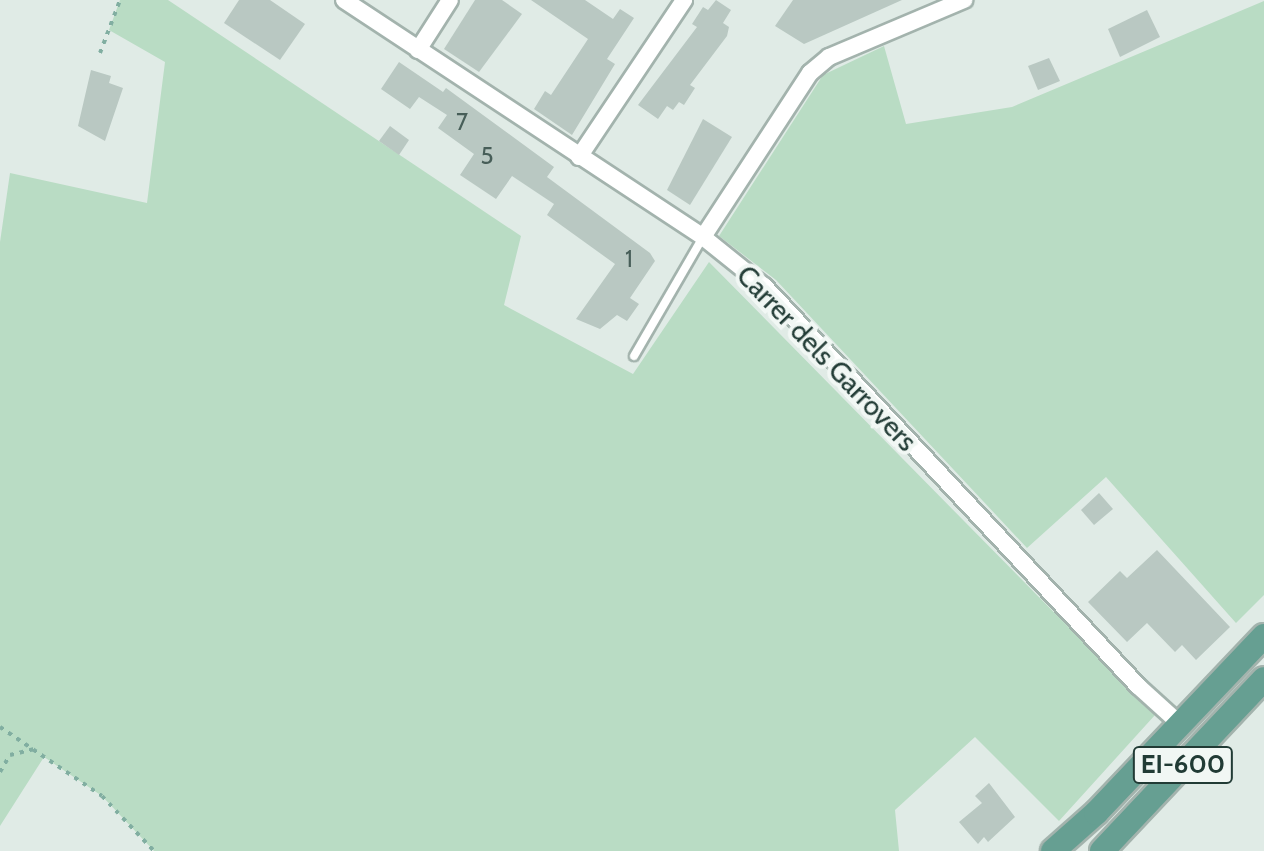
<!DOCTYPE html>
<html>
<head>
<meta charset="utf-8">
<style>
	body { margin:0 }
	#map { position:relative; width:1264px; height:851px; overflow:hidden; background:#e0ebe6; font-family:Cabin,sans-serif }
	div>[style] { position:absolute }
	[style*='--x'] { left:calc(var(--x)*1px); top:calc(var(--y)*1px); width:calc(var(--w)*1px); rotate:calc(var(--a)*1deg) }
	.green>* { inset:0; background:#b9dcc4 }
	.building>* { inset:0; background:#b9c8c2 }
	.path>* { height:4px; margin-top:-2px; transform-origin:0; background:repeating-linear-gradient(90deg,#81aea1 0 4px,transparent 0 10px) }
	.roads { filter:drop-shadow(2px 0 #a3b3ad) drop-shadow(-2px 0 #a3b3ad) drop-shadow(0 2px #a3b3ad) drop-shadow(0 -2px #a3b3ad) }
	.lane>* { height:8px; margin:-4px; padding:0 4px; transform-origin:4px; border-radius:4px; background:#fff }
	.street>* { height:16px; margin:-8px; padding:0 8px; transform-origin:8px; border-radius:8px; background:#fff }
	.primary>* { height:24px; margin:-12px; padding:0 12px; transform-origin:12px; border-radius:12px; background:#669f92 }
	span { translate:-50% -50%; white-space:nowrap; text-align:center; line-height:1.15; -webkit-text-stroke:8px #f1f7f4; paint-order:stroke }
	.number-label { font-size:24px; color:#475e58 }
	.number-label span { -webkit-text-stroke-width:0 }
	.shield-label span { padding:2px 6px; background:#f1f7f4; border:2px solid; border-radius:6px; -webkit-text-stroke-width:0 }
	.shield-label { font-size:26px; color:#213b35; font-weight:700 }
	.street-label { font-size:28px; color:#213b35 }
</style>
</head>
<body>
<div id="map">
	<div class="green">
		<div style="clip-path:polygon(120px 0,168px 0,521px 236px,504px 305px,633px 374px,709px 262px,1155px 715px,1059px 821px,975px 737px,895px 810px,899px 851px,154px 851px,102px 796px,44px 757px,0 826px,0 242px,10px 173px,147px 203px,165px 62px,109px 30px)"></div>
		<div style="clip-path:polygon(1264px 1px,1264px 595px,1236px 623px,1106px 477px,1027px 548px,776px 280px,719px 236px,823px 75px,884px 46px,906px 124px,1012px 107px)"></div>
	</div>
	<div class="building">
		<div style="clip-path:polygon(239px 0,270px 0,305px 24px,280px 60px,224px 23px)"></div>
		<div style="clip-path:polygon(475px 0,502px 0,522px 14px,479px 72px,444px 49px)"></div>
		<div style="clip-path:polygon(531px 0,585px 0,613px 19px,620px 9px,634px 18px,607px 59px,615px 64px,572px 135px,534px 109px,545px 91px,551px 95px,588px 39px)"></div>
		<div style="clip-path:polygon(716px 0,731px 10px,723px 23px,729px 27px,727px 36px,690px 85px,695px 88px,684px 105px,679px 102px,673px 110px,667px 106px,658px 119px,638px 105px,697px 27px,692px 24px,703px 7px,708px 10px)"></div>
		<div style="clip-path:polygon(793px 0,902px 0,804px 44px,775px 26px)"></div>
		<div style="clip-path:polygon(1147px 10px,1160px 37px,1120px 57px,1108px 29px)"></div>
		<div style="clip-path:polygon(1049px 58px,1060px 81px,1038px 90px,1028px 66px)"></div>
		<div style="clip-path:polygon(399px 62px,443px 92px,446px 88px,554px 167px,547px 177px,650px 253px,655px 261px,630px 298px,639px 304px,627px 321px,617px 315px,600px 329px,576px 319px,615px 264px,547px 215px,554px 204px,512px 176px,496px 199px,460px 175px,474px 154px,438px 128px,447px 115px,419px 97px,410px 109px,381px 89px)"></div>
		<div style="clip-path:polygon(91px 70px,111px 76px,109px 83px,123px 88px,105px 141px,78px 126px)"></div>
		<div style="clip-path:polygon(703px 119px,732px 137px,690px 205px,667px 190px)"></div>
		<div style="clip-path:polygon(390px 126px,409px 140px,399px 155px,379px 141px)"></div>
		<div style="clip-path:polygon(1099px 493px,1113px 509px,1094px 525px,1081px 510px)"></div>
		<div style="clip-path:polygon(1157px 550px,1230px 627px,1196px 660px,1182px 645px,1175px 652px,1147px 623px,1127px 642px,1088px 602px,1120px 571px,1127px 578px)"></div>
		<div style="clip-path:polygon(989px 783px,1015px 817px,988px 842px,984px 837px,978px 844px,959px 822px,982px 803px,975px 796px)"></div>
	</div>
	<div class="path">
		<div style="--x:100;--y:53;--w:57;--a:-69.3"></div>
		<div style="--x:0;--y:727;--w:123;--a:34.1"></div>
		<div style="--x:102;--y:796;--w:76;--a:46.6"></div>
		<div style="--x:0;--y:772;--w:20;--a:-60"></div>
		<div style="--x:10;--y:755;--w:25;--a:-14"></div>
	</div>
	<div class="roads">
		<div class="lane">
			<div style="--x:634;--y:356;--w:138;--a:-59.9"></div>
		</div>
		<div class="street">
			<div style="--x:344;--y:0;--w:430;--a:33.4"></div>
			<div style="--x:703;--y:237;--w:78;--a:38.8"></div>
			<div style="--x:764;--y:286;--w:548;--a:46.92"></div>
			<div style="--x:1138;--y:686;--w:57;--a:42.1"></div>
			<div style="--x:418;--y:50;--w:59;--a:-57.4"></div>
			<div style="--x:579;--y:157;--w:189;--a:-56.2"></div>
			<div style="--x:703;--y:237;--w:196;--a:-56.9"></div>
			<div style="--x:810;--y:73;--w:25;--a:-40"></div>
			<div style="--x:829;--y:57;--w:147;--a:-22.9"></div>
		</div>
		<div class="primary">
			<div style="--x:1053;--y:851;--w:57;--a:-41.5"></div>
			<div style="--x:1096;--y:813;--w:244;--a:-46.5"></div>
			<div style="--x:1102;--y:851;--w:236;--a:-46.7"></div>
		</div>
	</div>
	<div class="number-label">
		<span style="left:462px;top:122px">7</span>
		<span style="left:487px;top:156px">5</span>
		<span style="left:629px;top:259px">1</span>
	</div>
	<div class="shield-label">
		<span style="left:1183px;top:765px">EI-600</span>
	</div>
	<div class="street-label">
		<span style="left:827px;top:358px;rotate:46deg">Carrer dels Garrovers</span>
	</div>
</div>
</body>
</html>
